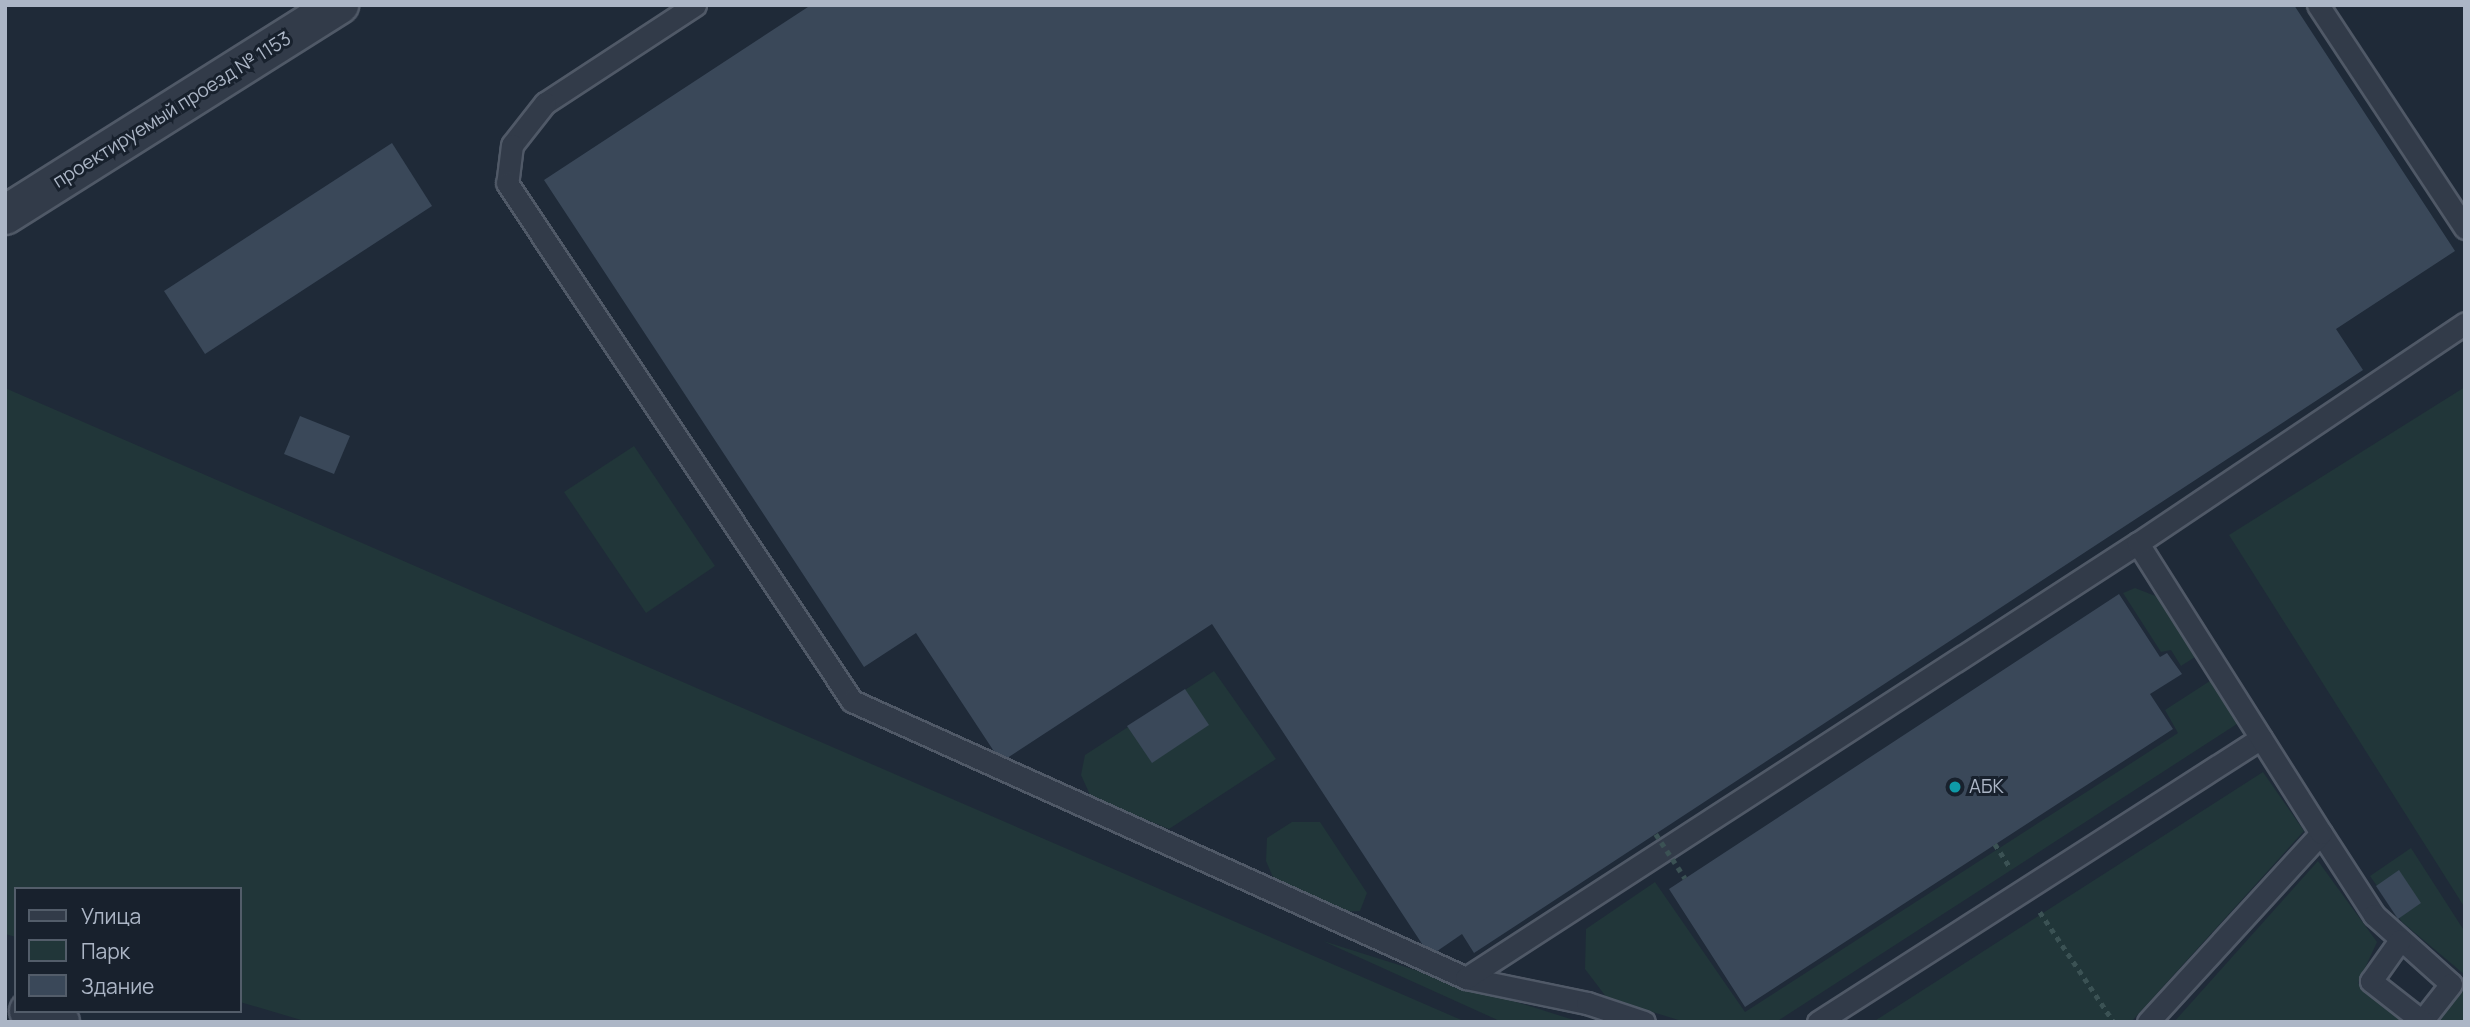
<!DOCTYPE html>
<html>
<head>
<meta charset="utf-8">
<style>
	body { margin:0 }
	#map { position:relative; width:2470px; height:1027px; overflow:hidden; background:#1f2a38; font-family:Manrope,sans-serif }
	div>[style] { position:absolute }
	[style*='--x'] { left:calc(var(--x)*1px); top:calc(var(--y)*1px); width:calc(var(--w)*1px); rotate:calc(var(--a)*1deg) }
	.green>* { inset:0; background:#213639 }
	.building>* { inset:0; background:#3a4859 }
	.path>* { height:4.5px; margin-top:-2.25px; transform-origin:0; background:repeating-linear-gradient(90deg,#3b5254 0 5px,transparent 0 10px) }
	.roads { filter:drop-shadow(2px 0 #505967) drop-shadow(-2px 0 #505967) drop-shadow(0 2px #505967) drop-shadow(0 -2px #505967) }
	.lane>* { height:21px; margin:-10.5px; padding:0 10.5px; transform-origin:10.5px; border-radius:10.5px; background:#323b49 }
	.street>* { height:38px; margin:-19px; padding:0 19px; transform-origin:19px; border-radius:19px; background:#323b49 }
	.path-bridge>* { height:4.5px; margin-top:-2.25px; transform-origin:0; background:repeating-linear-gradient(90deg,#3b5254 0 5px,transparent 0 10px) }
	.dots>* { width:19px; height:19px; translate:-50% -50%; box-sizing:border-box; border:4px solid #18212d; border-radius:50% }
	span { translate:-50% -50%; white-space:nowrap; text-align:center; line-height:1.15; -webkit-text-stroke:6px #18212d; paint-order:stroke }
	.street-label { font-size:19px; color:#acb6c6 }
	.poi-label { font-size:19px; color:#acb6c6 }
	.left { translate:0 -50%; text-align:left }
	.frame { position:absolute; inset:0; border:7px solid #acb6c6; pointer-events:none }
	.legend { position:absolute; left:14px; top:887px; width:228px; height:126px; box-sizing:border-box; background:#18212d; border:2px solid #535d6a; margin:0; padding:9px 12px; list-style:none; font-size:21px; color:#acb6c6 }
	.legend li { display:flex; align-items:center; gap:14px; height:35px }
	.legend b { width:35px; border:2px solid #535d6a }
</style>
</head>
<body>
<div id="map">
	<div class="green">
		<div style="clip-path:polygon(2465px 387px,2465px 908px,2229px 535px)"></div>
		<div style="clip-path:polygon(5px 388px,1466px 1022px,308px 1022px,240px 1002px,240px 889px,16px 889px,16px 937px,5px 934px)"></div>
		<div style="clip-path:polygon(634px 446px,715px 566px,646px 613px,564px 492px)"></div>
		<div style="clip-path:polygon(2135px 588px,2158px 597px,2198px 655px,2181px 666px,2171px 650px,2161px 652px,2123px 593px)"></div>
		<div style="clip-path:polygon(1214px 671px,1276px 759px,1169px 829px,1091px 797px,1081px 775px,1085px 755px)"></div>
		<div style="clip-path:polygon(2213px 679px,2240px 722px,1776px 1022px,1685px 1022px,1607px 998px,1585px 969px,1586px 929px,1655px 882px,1745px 1012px,2178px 733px,2165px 710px)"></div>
		<div style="clip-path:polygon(2263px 772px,2304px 831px,2131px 1022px,1873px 1022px)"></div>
		<div style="clip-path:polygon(1292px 822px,1320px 822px,1367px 893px,1360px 911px,1339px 912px,1275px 882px,1266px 861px,1267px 838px)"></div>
		<div style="clip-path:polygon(2411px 848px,2465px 932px,2465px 975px,2402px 922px,2370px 876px)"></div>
		<div style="clip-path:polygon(2318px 861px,2377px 942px,2358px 983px,2408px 1022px,2174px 1022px)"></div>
		<div style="clip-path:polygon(1323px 941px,1580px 1022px,1502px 1022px)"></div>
		<div style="clip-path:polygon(2465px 985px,2465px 1022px,2433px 1022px)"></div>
	</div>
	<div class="building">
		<div style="clip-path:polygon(811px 5px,2294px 5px,2455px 251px,2336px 329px,2363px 370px,1474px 953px,1462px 934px,1430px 956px,1212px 624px,1001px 762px,916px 633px,864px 667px,544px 180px)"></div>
		<div style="clip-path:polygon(392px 143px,432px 206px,205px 354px,164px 291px)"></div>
		<div style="clip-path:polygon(300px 416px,350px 436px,334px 474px,284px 454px)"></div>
		<div style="clip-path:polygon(2119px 594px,2160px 657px,2167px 653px,2182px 674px,2150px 694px,2173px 729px,1745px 1007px,1669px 889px)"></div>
		<div style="clip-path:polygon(1185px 689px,1209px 725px,1152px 763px,1127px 726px)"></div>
		<div style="clip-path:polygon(2399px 870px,2421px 903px,2398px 919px,2376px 886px)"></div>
	</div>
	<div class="path">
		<div style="--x:1995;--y:844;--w:27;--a:57"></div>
		<div style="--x:2040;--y:912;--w:133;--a:56.1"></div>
	</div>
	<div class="roads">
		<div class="lane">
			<div style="--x:695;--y:5;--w:179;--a:146.8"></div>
			<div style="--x:545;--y:103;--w:53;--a:128.2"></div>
			<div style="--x:512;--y:145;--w:38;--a:97"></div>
			<div style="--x:507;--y:183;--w:622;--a:56.34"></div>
			<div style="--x:852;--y:701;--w:674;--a:24.28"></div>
			<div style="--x:1466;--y:978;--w:124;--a:11.7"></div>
			<div style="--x:1587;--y:1003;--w:60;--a:18.4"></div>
			<div style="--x:2318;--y:5;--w:267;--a:56.6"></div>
			<div style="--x:2321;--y:833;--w:98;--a:57.1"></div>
			<div style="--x:2374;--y:915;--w:103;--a:41.9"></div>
			<div style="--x:2451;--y:984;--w:47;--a:128.1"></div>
			<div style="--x:2422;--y:1021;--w:65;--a:-141.9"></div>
			<div style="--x:2371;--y:981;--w:50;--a:-54.7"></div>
			<div style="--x:1466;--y:978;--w:801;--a:-32.92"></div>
			<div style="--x:1818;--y:1022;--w:526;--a:-32.66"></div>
			<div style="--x:2148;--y:1022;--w:256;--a:-47.5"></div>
			<div style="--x:2321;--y:833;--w:343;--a:-122.3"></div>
			<div style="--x:2138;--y:543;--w:394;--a:-33.9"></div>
		</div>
		<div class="street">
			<div style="--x:5;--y:215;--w:395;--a:-32.2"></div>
			<div style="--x:29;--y:1011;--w:33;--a:20"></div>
		</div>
	</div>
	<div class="path-bridge">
		<div style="--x:1656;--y:834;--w:53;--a:56.6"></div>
	</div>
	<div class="dots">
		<div style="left:1955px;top:787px;background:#0f9aa8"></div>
	</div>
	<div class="street-label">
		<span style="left:172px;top:110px;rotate:-32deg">проектируемый проезд № 1153</span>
	</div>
	<div class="poi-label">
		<span class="left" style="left:1969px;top:787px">АБК</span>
	</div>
	<div class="frame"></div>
	<ul class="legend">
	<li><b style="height:9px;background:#323b49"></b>Улица</li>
	<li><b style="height:19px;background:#213639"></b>Парк</li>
	<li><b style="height:19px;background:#3a4859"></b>Здание</li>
	</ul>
</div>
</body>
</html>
